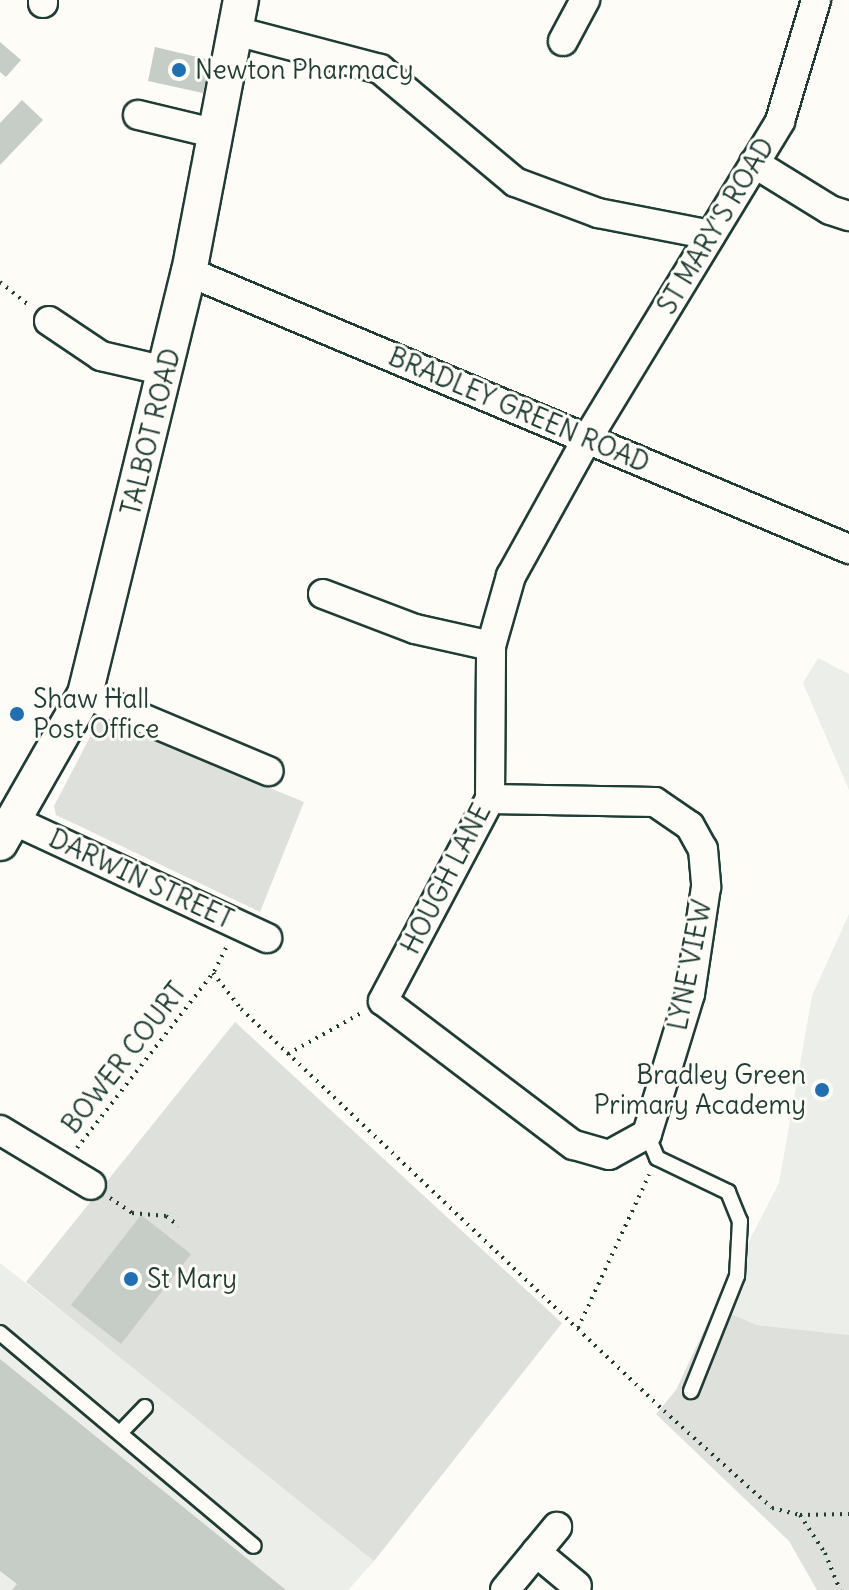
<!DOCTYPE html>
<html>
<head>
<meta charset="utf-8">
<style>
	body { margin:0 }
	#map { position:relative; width:849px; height:1590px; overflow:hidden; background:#fdfcf7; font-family:Delius,sans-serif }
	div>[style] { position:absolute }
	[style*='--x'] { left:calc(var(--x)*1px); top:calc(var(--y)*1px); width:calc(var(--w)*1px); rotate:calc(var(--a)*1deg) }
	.built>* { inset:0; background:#eceee9 }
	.green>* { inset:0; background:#dde0db }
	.building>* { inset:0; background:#c6cdc7 }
	.path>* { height:4px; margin-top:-2px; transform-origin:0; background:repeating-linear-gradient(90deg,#1f3d34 0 2px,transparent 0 8px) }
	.roads { filter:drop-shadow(2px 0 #1f3d34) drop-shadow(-2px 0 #1f3d34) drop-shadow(0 2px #1f3d34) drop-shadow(0 -2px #1f3d34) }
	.service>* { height:14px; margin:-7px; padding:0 7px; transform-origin:7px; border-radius:7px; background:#fdfcf7 }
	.minor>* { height:28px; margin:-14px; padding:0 14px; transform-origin:14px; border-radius:14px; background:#fdfcf7 }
	.tertiary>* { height:34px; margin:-17px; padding:0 17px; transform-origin:17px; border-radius:17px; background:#fdfcf7 }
	.dots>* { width:22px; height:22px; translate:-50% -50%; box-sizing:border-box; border:4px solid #fdfcf7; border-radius:50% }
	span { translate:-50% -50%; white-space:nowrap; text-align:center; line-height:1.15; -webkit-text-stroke:6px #fdfcf7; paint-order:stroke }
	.poi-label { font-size:26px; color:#1f3d34 }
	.left { translate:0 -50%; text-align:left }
	.right { translate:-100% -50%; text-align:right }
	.street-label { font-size:26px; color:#1f3d34 }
</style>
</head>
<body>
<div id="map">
	<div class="built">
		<div style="clip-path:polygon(818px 658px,849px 674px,849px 790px,803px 683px)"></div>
		<div style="clip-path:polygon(849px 914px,849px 1335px,757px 1325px,715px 1307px,779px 1183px,812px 996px)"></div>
		<div style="clip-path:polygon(0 1263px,269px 1472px,374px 1561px,348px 1590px,0 1590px)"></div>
	</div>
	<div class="green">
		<div style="clip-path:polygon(100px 718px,304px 802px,260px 912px,56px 815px,54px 806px)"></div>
		<div style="clip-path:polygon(235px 1022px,562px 1323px,374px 1561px,26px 1282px)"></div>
		<div style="clip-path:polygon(715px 1307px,757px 1325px,849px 1335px,849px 1590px,817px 1590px,789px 1541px,656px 1414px,676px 1390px)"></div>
	</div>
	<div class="building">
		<div style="clip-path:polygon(0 42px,21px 60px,6px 77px,0 72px)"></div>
		<div style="clip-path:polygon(155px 47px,210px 60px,203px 93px,148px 81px)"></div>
		<div style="clip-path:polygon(22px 100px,43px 120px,0 165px,0 123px)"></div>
		<div style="clip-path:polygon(141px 1215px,191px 1254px,121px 1344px,71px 1305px)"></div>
		<div style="clip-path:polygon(0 1359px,286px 1590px,12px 1590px,17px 1584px,0 1571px)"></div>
	</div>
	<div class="path">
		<div style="--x:0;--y:282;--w:36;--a:39"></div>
		<div style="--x:226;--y:948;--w:28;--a:117"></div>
		<div style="--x:213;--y:973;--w:46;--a:52.1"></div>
		<div style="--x:241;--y:1009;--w:584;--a:43.54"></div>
		<div style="--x:664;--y:1411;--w:145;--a:41.9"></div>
		<div style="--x:772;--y:1508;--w:29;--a:14"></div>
		<div style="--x:800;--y:1515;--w:49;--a:-1.2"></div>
		<div style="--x:288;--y:1054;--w:86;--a:-29.2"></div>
		<div style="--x:77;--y:1148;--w:222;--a:-52.1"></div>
		<div style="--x:110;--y:1198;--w:27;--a:34"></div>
		<div style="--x:132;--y:1213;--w:34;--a:5"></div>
		<div style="--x:166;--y:1216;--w:16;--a:38"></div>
		<div style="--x:578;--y:1328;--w:169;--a:-65.1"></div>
		<div style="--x:800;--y:1515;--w:45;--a:56.7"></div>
		<div style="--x:825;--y:1553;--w:40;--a:68"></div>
	</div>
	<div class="roads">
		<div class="service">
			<div style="--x:647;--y:1134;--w:26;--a:67"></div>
			<div style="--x:657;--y:1158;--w:79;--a:25.6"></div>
			<div style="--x:728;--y:1192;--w:31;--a:68"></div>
			<div style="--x:740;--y:1221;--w:55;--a:93.1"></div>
			<div style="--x:737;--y:1276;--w:124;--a:111.8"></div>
			<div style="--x:0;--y:1333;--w:331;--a:40"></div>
			<div style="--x:120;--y:1433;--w:36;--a:-46"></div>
		</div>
		<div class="minor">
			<div style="--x:43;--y:3;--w:3;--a:-90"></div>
			<div style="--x:236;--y:31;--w:149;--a:14.8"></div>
			<div style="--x:380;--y:69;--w:176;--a:39.9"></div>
			<div style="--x:515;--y:182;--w:89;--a:20.5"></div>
			<div style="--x:598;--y:213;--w:115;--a:11"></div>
			<div style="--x:563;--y:41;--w:47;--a:-61.8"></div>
			<div style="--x:138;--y:115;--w:81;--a:13.5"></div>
			<div style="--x:754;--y:163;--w:89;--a:31.7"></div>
			<div style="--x:830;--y:210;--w:20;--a:18"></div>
			<div style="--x:189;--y:272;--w:716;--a:22.77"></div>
			<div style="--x:49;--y:321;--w:63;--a:33.9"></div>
			<div style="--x:101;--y:356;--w:67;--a:13"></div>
			<div style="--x:323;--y:594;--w:98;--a:20.8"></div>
			<div style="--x:415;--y:629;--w:78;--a:12.6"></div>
			<div style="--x:85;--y:694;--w:199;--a:22.8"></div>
			<div style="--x:490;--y:799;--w:165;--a:1"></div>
			<div style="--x:655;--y:802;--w:42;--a:34.4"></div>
			<div style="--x:690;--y:826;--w:26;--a:61"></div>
			<div style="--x:703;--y:849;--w:38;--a:85"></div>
			<div style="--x:706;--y:887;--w:108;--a:98.5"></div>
			<div style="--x:690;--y:994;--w:146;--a:107.1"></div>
			<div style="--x:647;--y:1134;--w:43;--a:151.1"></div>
			<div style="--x:609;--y:1155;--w:37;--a:-164"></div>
			<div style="--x:573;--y:1145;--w:238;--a:-142.8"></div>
			<div style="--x:383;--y:1001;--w:229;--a:-62.1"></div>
			<div style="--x:490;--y:799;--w:153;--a:-89.6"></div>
			<div style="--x:491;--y:646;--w:73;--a:-74.1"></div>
			<div style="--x:511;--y:576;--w:157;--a:-61"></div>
			<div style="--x:587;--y:439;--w:372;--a:-58.7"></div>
			<div style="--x:780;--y:121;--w:126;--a:-73.4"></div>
			<div style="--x:15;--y:821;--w:278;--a:24.9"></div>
			<div style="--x:0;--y:1130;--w:106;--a:31.1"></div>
			<div style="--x:536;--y:1552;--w:53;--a:39.7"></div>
			<div style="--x:505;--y:1590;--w:82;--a:-50.5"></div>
		</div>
		<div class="tertiary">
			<div style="--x:0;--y:843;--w:172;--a:-60.3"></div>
			<div style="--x:85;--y:694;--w:435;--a:-76.2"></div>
			<div style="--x:189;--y:272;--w:277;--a:-79.2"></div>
		</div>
	</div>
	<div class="dots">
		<div style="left:179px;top:70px;background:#1f6fb2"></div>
		<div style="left:17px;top:714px;background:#1f6fb2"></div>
		<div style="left:822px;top:1090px;background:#1f6fb2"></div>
		<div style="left:131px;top:1279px;background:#1f6fb2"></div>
	</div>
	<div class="poi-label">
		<span class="left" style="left:195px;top:70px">Newton Pharmacy</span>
		<span class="left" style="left:33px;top:714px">Shaw Hall<br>Post Office</span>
		<span class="right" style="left:806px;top:1090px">Bradley Green<br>Primary Academy</span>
		<span class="left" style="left:147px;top:1279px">St Mary</span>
	</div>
	<div class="street-label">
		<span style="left:716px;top:226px;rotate:-59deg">ST MARY'S ROAD</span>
		<span style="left:519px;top:410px;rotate:23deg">BRADLEY GREEN ROAD</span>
		<span style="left:151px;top:432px;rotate:-76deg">TALBOT ROAD</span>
		<span style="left:141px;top:879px;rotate:25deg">DARWIN STREET</span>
		<span style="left:446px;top:879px;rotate:-63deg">HOUGH LANE</span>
		<span style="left:690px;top:965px;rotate:-79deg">LYNE VIEW</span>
		<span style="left:124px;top:1058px;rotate:-52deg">BOWER COURT</span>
	</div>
</div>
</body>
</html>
